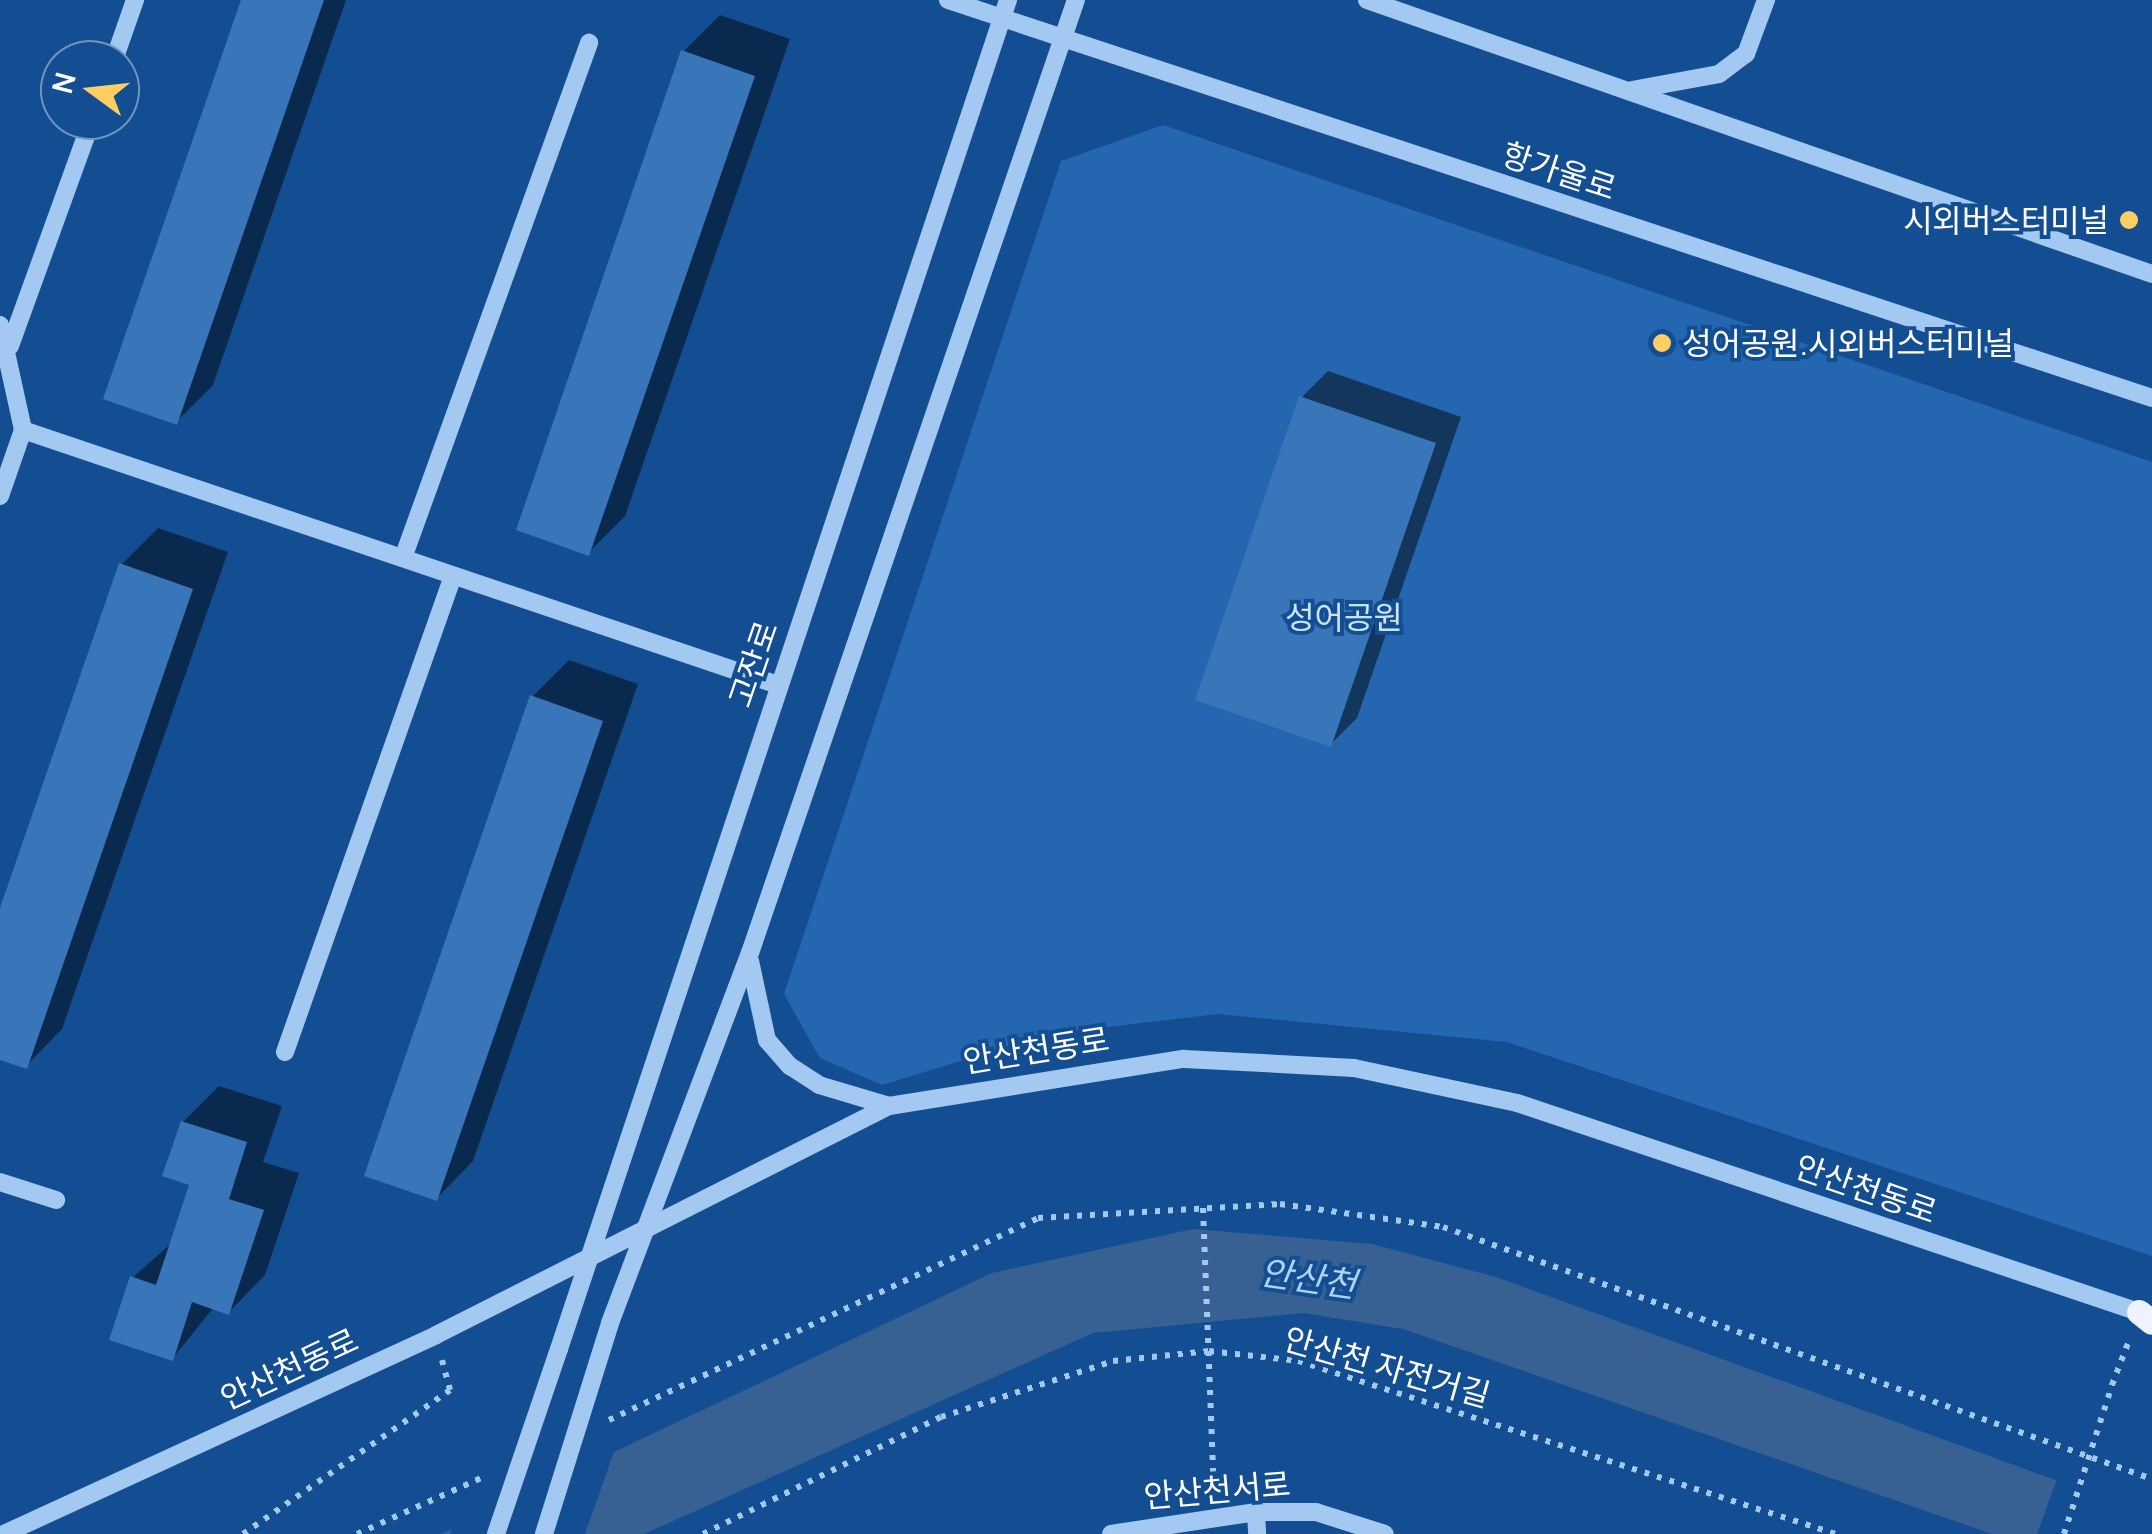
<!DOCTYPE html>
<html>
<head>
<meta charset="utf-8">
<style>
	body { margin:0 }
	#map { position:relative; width:2152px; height:1534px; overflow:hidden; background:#144e92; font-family:Manrope,"Noto Sans KR",sans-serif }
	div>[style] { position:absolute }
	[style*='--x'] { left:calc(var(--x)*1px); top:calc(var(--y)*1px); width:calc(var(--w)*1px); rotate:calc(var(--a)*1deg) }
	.green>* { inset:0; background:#2466af }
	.water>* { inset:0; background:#376193 }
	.pier>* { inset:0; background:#144e92 }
	.shadow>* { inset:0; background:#0007 }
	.building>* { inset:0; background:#3975b9 }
	.path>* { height:6px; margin-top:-3px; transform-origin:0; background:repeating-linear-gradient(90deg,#a3c8f1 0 5px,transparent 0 13px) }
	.minor>* { height:18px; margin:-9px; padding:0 9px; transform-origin:9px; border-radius:9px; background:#a3c8f1 }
	.major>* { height:25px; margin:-12.5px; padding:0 12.5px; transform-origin:12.5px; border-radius:12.5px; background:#edf4ff }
	.path-bridge>* { height:6px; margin-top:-3px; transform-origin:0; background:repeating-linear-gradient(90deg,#a3c8f1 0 5px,transparent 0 13px) }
	.minor-bridge>* { height:18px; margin:-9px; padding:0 9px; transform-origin:9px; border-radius:9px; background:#a3c8f1 }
	.dots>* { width:28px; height:28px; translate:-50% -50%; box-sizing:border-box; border:5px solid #144e92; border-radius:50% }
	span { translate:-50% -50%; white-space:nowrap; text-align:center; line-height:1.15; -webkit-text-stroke:8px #144e92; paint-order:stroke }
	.street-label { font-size:32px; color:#fff }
	.poi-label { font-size:32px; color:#fff }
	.right { translate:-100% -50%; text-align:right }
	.left { translate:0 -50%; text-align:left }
	.park-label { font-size:32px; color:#cae2fc }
	.water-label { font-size:35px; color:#afd2f8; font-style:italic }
	.north { position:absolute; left:40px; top:40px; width:100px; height:100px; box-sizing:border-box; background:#144e92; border:2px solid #7295be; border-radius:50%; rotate:285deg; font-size:28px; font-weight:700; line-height:40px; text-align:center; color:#fff }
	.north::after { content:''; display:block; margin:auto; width:35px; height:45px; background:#ffce63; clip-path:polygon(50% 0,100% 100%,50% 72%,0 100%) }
</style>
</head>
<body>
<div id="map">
	<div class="green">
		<div style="clip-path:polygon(1163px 125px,2152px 462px,2152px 1256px,1507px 1042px,1218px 1014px,1048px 1034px,882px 1085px,820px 1058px,784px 994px,1061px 161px)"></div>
	</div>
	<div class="water">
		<div style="clip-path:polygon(1193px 1229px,1372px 1244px,1496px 1277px,2152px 1515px,2152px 1534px,1992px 1534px,1403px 1329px,1303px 1313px,1093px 1333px,644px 1534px,441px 1534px,992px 1273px)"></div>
	</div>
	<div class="pier">
		<div style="clip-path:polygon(616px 1446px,585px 1534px,450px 1534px,454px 1522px)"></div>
		<div style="clip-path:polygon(2058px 1476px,2152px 1510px,2152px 1534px,2037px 1534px)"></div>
	</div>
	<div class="shadow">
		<div style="clip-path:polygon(244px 0,346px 0,213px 385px,176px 422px)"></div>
		<div style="clip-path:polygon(720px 15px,790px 39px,625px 516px,588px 553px,683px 52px)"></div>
		<div style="clip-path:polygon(1328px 371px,1461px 417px,1357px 718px,1331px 744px,1301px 398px)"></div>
		<div style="clip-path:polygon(158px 528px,228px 552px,62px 1029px,26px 1066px,0 1057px,0 915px,121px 565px)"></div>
		<div style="clip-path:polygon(569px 660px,638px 684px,473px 1161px,437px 1198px,532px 697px)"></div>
		<div style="clip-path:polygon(219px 1086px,282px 1106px,263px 1162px,299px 1173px,265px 1275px,229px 1312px,214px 1307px,173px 1358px,132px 1278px,173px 1242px,192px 1183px,183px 1122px)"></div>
	</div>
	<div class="building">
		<div style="clip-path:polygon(241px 0,324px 0,177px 425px,103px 399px)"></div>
		<div style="clip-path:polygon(681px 50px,755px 76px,589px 556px,516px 530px)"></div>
		<div style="clip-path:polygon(1299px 396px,1436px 443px,1331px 747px,1195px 700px)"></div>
		<div style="clip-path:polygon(119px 563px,193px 589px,27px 1069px,0 1060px,0 908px)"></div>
		<div style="clip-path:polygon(530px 695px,603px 721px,437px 1201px,364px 1176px)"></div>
		<div style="clip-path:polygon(181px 1121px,247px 1142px,229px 1199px,264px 1210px,229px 1315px,192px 1302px,173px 1361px,109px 1340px,130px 1276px,156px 1285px,189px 1185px,162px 1176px)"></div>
	</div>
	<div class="path">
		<div style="--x:1203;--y:1208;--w:284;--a:87.8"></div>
		<div style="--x:2112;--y:1385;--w:45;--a:-69.1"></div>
		<div style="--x:609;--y:1420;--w:474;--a:-25.2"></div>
		<div style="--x:1038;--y:1218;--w:242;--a:-3.3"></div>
		<div style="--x:1280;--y:1204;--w:165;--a:8"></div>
		<div style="--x:1443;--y:1227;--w:752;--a:19.57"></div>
		<div style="--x:243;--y:1534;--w:252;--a:-34.8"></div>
		<div style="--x:450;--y:1390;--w:31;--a:-105"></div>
		<div style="--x:357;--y:1534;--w:138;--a:-24.3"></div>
		<div style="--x:703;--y:1534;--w:265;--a:-26.2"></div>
		<div style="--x:941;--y:1417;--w:181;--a:-18"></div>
		<div style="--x:1113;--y:1361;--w:97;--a:-5.9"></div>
		<div style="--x:1209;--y:1351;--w:90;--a:6.4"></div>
		<div style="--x:1298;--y:1361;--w:565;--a:17.83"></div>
	</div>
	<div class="minor">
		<div style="--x:948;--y:0;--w:1268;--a:18.29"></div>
		<div style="--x:1367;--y:0;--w:831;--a:19.24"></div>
		<div style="--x:114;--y:60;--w:64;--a:-70.7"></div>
		<div style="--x:1632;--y:90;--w:88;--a:-10.4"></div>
		<div style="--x:1719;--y:74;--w:34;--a:-37"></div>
		<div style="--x:1746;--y:54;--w:58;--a:-69.7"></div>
		<div style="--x:0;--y:325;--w:107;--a:77.6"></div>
		<div style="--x:10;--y:346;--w:240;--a:-70.1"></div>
		<div style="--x:0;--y:496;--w:70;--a:-70.8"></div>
		<div style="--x:23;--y:430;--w:797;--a:18.66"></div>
		<div style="--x:403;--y:558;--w:548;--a:-70.14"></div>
		<div style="--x:750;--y:961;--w:81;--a:77.9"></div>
		<div style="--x:767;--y:1040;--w:35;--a:49"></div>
		<div style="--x:790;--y:1066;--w:35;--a:33"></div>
		<div style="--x:819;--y:1085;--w:73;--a:16.7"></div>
		<div style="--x:285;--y:1052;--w:505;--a:-70.56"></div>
		<div style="--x:0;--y:1182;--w:59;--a:17.8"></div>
		<div style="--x:610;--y:1323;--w:396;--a:-69.3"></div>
		<div style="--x:750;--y:953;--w:1007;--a:-71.12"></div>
		<div style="--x:559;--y:1349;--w:1422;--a:-71.59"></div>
		<div style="--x:1256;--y:1512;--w:22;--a:87"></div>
		<div style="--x:4;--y:1534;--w:476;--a:-24.7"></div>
		<div style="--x:436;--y:1335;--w:508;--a:-26.82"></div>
		<div style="--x:889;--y:1106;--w:299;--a:-9.1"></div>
		<div style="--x:1184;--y:1059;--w:170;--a:3"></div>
		<div style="--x:1354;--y:1068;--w:167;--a:12.1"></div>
		<div style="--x:1517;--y:1103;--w:656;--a:18.57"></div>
		<div style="--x:1111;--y:1534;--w:147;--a:-8.6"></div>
		<div style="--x:1256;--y:1512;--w:60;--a:0"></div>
		<div style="--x:1316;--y:1512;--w:72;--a:17.7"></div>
	</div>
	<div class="major">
		<div style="--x:2139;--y:1312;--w:16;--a:38"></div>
	</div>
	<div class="path-bridge">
		<div style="--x:2064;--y:1534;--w:157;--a:-72.1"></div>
	</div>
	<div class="minor-bridge">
		<div style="--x:496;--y:1534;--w:195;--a:-71.2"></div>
		<div style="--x:544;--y:1534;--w:221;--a:-72.6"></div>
	</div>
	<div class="dots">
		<div style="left:2129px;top:220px;background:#ffce63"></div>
		<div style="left:1662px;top:343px;background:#ffce63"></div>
	</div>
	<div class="street-label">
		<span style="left:1559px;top:171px;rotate:18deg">항가울로</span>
		<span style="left:753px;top:664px;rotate:-71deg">고잔로</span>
		<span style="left:1036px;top:1050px;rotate:-9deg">안산천동로</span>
		<span style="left:1866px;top:1189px;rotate:19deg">안산천동로</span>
		<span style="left:1387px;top:1367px;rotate:16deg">안산천 자전거길</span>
		<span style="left:289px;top:1369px;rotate:-25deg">안산천동로</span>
		<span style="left:1217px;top:1490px;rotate:-5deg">안산천서로</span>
	</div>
	<div class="poi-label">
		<span class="right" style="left:2109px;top:220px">시외버스터미널</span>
		<span class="left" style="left:1682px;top:343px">성어공원.시외버스터미널</span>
	</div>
	<div class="park-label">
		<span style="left:1344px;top:617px">성어공원</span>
	</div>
	<div class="water-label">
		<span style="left:1308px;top:1278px;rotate:8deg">안산천</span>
	</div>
	<div class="north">N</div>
</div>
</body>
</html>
